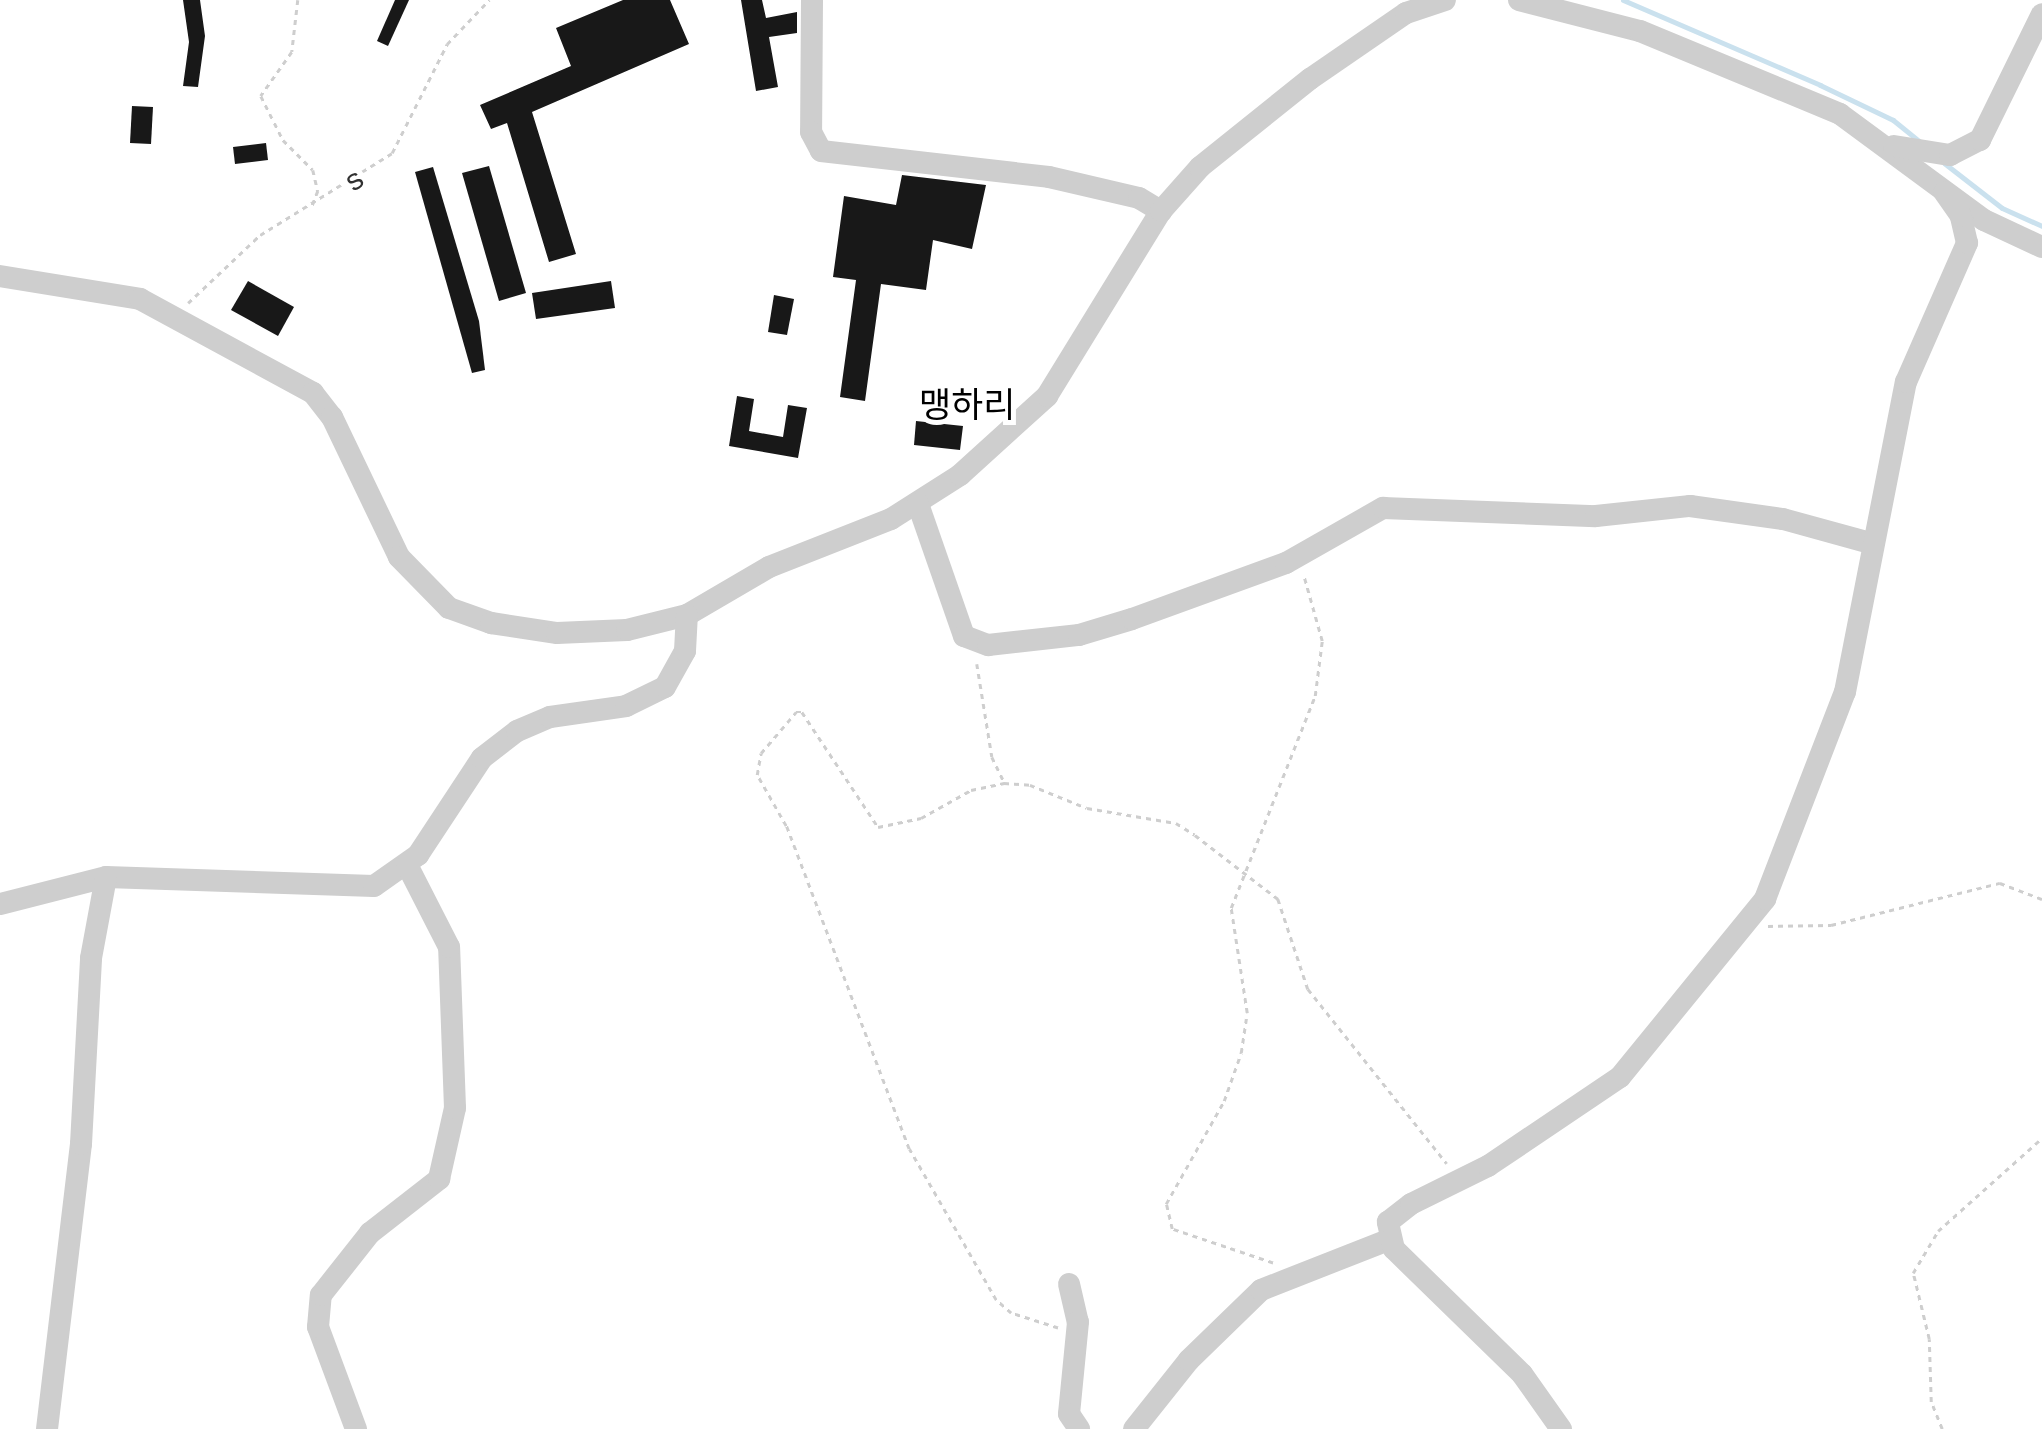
<!DOCTYPE html>
<html>
<head>
<meta charset="utf-8">
<style>
	body { margin:0 }
	#map { position:relative; width:2042px; height:1429px; overflow:hidden; background:#fff; font-family:Arial,"Noto Sans KR",sans-serif }
	div>[style] { position:absolute }
	[style*='--x'] { left:calc(var(--x)*1px); top:calc(var(--y)*1px); width:calc(var(--w)*1px); rotate:calc(var(--a)*1deg) }
	.stream>* { height:5px; margin:-2.5px; padding:0 2.5px; transform-origin:2.5px; border-radius:2.5px; background:#cae1ee }
	.building>* { inset:0; background:#181818 }
	.path>* { height:2.5px; margin-top:-1.25px; transform-origin:0; background:repeating-linear-gradient(90deg,#cecece 0 5px,transparent 0 10px) }
	.minor>* { height:22px; margin:-11px; padding:0 11px; transform-origin:11px; border-radius:11px; background:#cecece }
	span { translate:-50% -50%; white-space:nowrap; text-align:center; line-height:1.15; -webkit-text-stroke:10px #fff; paint-order:stroke }
	.street-label { font-size:30px; color:#313131 }
	.quarter-label { font-size:35px; color:#000 }
</style>
</head>
<body>
<div id="map">
	<div class="stream">
		<div style="--x:1623;--y:0;--w:215;--a:23.3"></div>
		<div style="--x:1820;--y:85;--w:81;--a:25.6"></div>
		<div style="--x:1893;--y:120;--w:36;--a:39"></div>
		<div style="--x:1944;--y:163;--w:73;--a:37.8"></div>
		<div style="--x:2002;--y:208;--w:44;--a:24.2"></div>
	</div>
	<div class="building">
		<div style="clip-path:polygon(183px 0,200px 0,205px 36px,198px 87px,183px 86px,189px 42px)"></div>
		<div style="clip-path:polygon(395px 0,409px 0,388px 46px,377px 41px)"></div>
		<div style="clip-path:polygon(623px 0,670px 0,689px 44px,532px 112px,576px 254px,549px 262px,507px 123px,491px 129px,480px 105px,571px 66px,556px 28px)"></div>
		<div style="clip-path:polygon(741px 0,762px 0,766px 18px,797px 12px,797px 33px,769px 37px,778px 87px,756px 91px)"></div>
		<div style="clip-path:polygon(132px 106px,153px 107px,151px 144px,130px 143px)"></div>
		<div style="clip-path:polygon(266px 143px,268px 160px,235px 164px,233px 147px)"></div>
		<div style="clip-path:polygon(489px 166px,526px 293px,499px 301px,462px 173px)"></div>
		<div style="clip-path:polygon(433px 167px,479px 321px,485px 370px,472px 373px,415px 172px)"></div>
		<div style="clip-path:polygon(902px 175px,986px 185px,972px 249px,933px 240px,926px 290px,881px 284px,865px 401px,840px 397px,856px 280px,833px 277px,844px 196px,896px 205px)"></div>
		<div style="clip-path:polygon(248px 281px,294px 307px,278px 336px,231px 310px)"></div>
		<div style="clip-path:polygon(611px 281px,615px 308px,536px 319px,532px 293px)"></div>
		<div style="clip-path:polygon(774px 295px,794px 299px,787px 335px,768px 332px)"></div>
		<div style="clip-path:polygon(737px 396px,754px 399px,749px 431px,783px 437px,788px 405px,807px 408px,798px 458px,729px 446px)"></div>
		<div style="clip-path:polygon(916px 421px,963px 426px,960px 450px,914px 445px)"></div>
	</div>
	<div class="path">
		<div style="--x:298;--y:0;--w:52;--a:96.6"></div>
		<div style="--x:292;--y:52;--w:54;--a:125.2"></div>
		<div style="--x:261;--y:96;--w:49;--a:63.4"></div>
		<div style="--x:283;--y:140;--w:42;--a:45"></div>
		<div style="--x:313;--y:170;--w:22;--a:77"></div>
		<div style="--x:318;--y:191;--w:17;--a:111"></div>
		<div style="--x:188;--y:303;--w:99;--a:-43.4"></div>
		<div style="--x:260;--y:235;--w:155;--a:-31.8"></div>
		<div style="--x:392;--y:153;--w:122;--a:-63.2"></div>
		<div style="--x:447;--y:44;--w:61;--a:-46.3"></div>
		<div style="--x:977;--y:664;--w:94;--a:80.8"></div>
		<div style="--x:992;--y:757;--w:28;--a:64"></div>
		<div style="--x:1768;--y:926;--w:63;--a:-0.9"></div>
		<div style="--x:1831;--y:925;--w:174;--a:-14"></div>
		<div style="--x:2000;--y:883;--w:45;--a:20.9"></div>
		<div style="--x:1273;--y:1263;--w:107;--a:-161.4"></div>
		<div style="--x:1172;--y:1229;--w:26;--a:-103"></div>
		<div style="--x:1166;--y:1204;--w:118;--a:-60.6"></div>
		<div style="--x:1224;--y:1101;--w:51;--a:-70.5"></div>
		<div style="--x:1241;--y:1053;--w:40;--a:-81.5"></div>
		<div style="--x:1247;--y:1013;--w:106;--a:-98.7"></div>
		<div style="--x:1231;--y:908;--w:228;--a:-68.4"></div>
		<div style="--x:1315;--y:696;--w:55;--a:-82.7"></div>
		<div style="--x:1322;--y:641;--w:66;--a:-105.7"></div>
		<div style="--x:1058;--y:1328;--w:49;--a:-162.3"></div>
		<div style="--x:1011;--y:1313;--w:20;--a:-139"></div>
		<div style="--x:996;--y:1300;--w:174;--a:-119.9"></div>
		<div style="--x:909;--y:1149;--w:346;--a:-110.8"></div>
		<div style="--x:786;--y:826;--w:59;--a:-119.6"></div>
		<div style="--x:757;--y:775;--w:22;--a:-80"></div>
		<div style="--x:761;--y:753;--w:54;--a:-49.5"></div>
		<div style="--x:796;--y:712;--w:6;--a:0"></div>
		<div style="--x:802;--y:712;--w:138;--a:56.5"></div>
		<div style="--x:878;--y:827;--w:44;--a:-11.8"></div>
		<div style="--x:921;--y:818;--w:57;--a:-29.2"></div>
		<div style="--x:971;--y:790;--w:34;--a:-12"></div>
		<div style="--x:1004;--y:783;--w:26;--a:4"></div>
		<div style="--x:1030;--y:785;--w:61;--a:22"></div>
		<div style="--x:1087;--y:808;--w:90;--a:9.6"></div>
		<div style="--x:1176;--y:823;--w:22;--a:32"></div>
		<div style="--x:1195;--y:835;--w:105;--a:37.6"></div>
		<div style="--x:1278;--y:899;--w:95;--a:71.6"></div>
		<div style="--x:1308;--y:989;--w:223;--a:51.5"></div>
		<div style="--x:1942;--y:1429;--w:29;--a:-112"></div>
		<div style="--x:1931;--y:1402;--w:63;--a:-91.8"></div>
		<div style="--x:1929;--y:1339;--w:68;--a:-103.6"></div>
		<div style="--x:1913;--y:1273;--w:49;--a:-59.2"></div>
		<div style="--x:1938;--y:1231;--w:140;--a:-41.8"></div>
	</div>
	<div class="minor">
		<div style="--x:812;--y:0;--w:132;--a:90.4"></div>
		<div style="--x:811;--y:132;--w:21;--a:62"></div>
		<div style="--x:821;--y:151;--w:229;--a:6.5"></div>
		<div style="--x:1049;--y:177;--w:92;--a:13.1"></div>
		<div style="--x:1139;--y:198;--w:26;--a:31"></div>
		<div style="--x:1519;--y:0;--w:125;--a:14.4"></div>
		<div style="--x:1640;--y:31;--w:217;--a:22.5"></div>
		<div style="--x:1840;--y:114;--w:179;--a:36.4"></div>
		<div style="--x:1984;--y:220;--w:64;--a:25"></div>
		<div style="--x:1894;--y:146;--w:57;--a:9.1"></div>
		<div style="--x:1950;--y:155;--w:34;--a:-27"></div>
		<div style="--x:1980;--y:140;--w:140;--a:-63.8"></div>
		<div style="--x:0;--y:276;--w:142;--a:9.3"></div>
		<div style="--x:140;--y:299;--w:197;--a:28.5"></div>
		<div style="--x:313;--y:393;--w:31;--a:52"></div>
		<div style="--x:332;--y:417;--w:155;--a:64.4"></div>
		<div style="--x:399;--y:557;--w:71;--a:45.6"></div>
		<div style="--x:449;--y:608;--w:45;--a:19.7"></div>
		<div style="--x:491;--y:623;--w:67;--a:8.6"></div>
		<div style="--x:557;--y:633;--w:70;--a:-2.5"></div>
		<div style="--x:627;--y:630;--w:62;--a:-14"></div>
		<div style="--x:687;--y:615;--w:95;--a:-30.3"></div>
		<div style="--x:769;--y:567;--w:131;--a:-21.5"></div>
		<div style="--x:891;--y:519;--w:82;--a:-32.5"></div>
		<div style="--x:960;--y:475;--w:118;--a:-42.2"></div>
		<div style="--x:1047;--y:396;--w:217;--a:-58.4"></div>
		<div style="--x:1161;--y:211;--w:59;--a:-48.4"></div>
		<div style="--x:1200;--y:167;--w:141;--a:-38.7"></div>
		<div style="--x:1310;--y:79;--w:116;--a:-34.5"></div>
		<div style="--x:1406;--y:13;--w:41;--a:-18.4"></div>
		<div style="--x:918;--y:504;--w:140;--a:70.8"></div>
		<div style="--x:964;--y:636;--w:26;--a:21"></div>
		<div style="--x:988;--y:645;--w:92;--a:-6.3"></div>
		<div style="--x:1079;--y:635;--w:55;--a:-16.8"></div>
		<div style="--x:1132;--y:619;--w:164;--a:-20"></div>
		<div style="--x:1286;--y:563;--w:112;--a:-29.6"></div>
		<div style="--x:1383;--y:508;--w:213;--a:2.2"></div>
		<div style="--x:1596;--y:516;--w:95;--a:-6.1"></div>
		<div style="--x:1690;--y:506;--w:94;--a:8"></div>
		<div style="--x:1783;--y:519;--w:90;--a:15.4"></div>
		<div style="--x:0;--y:904;--w:109;--a:-14.3"></div>
		<div style="--x:106;--y:877;--w:268;--a:1.9"></div>
		<div style="--x:374;--y:886;--w:54;--a:-35.2"></div>
		<div style="--x:418;--y:855;--w:116;--a:-56.6"></div>
		<div style="--x:482;--y:758;--w:44;--a:-37.6"></div>
		<div style="--x:517;--y:731;--w:36;--a:-23"></div>
		<div style="--x:550;--y:717;--w:77;--a:-8.2"></div>
		<div style="--x:626;--y:706;--w:43;--a:-26"></div>
		<div style="--x:665;--y:687;--w:41;--a:-60.9"></div>
		<div style="--x:685;--y:651;--w:36;--a:-87"></div>
		<div style="--x:1069;--y:1284;--w:39;--a:77"></div>
		<div style="--x:1078;--y:1322;--w:92;--a:95.6"></div>
		<div style="--x:1069;--y:1414;--w:18;--a:56"></div>
		<div style="--x:47;--y:1429;--w:287;--a:-83.2"></div>
		<div style="--x:81;--y:1144;--w:186;--a:-86.9"></div>
		<div style="--x:91;--y:958;--w:82;--a:-79.5"></div>
		<div style="--x:356;--y:1429;--w:109;--a:-110.4"></div>
		<div style="--x:318;--y:1327;--w:32;--a:-85"></div>
		<div style="--x:321;--y:1295;--w:79;--a:-51.7"></div>
		<div style="--x:370;--y:1233;--w:88;--a:-38"></div>
		<div style="--x:439;--y:1179;--w:73;--a:-77.3"></div>
		<div style="--x:455;--y:1108;--w:161;--a:-92.1"></div>
		<div style="--x:449;--y:947;--w:92;--a:-117.1"></div>
		<div style="--x:1134;--y:1429;--w:88;--a:-51.4"></div>
		<div style="--x:1189;--y:1360;--w:100;--a:-44.2"></div>
		<div style="--x:1261;--y:1290;--w:136;--a:-21.5"></div>
		<div style="--x:1561;--y:1429;--w:67;--a:-125.3"></div>
		<div style="--x:1522;--y:1374;--w:179;--a:-135.7"></div>
		<div style="--x:1394;--y:1249;--w:28;--a:-103"></div>
		<div style="--x:1388;--y:1222;--w:29;--a:-38"></div>
		<div style="--x:1411;--y:1204;--w:86;--a:-26.3"></div>
		<div style="--x:1488;--y:1166;--w:159;--a:-34"></div>
		<div style="--x:1620;--y:1077;--w:230;--a:-50.8"></div>
		<div style="--x:1765;--y:899;--w:222;--a:-68.9"></div>
		<div style="--x:1845;--y:692;--w:316;--a:-78.9"></div>
		<div style="--x:1906;--y:382;--w:152;--a:-66.3"></div>
		<div style="--x:1967;--y:243;--w:28;--a:-103"></div>
		<div style="--x:1961;--y:216;--w:29;--a:-125"></div>
	</div>
	<div class="street-label">
		<span style="left:354px;top:180px;rotate:-35deg">s</span>
	</div>
	<div class="quarter-label">
		<span style="left:967px;top:405px">맹하리</span>
	</div>
</div>
</body>
</html>
